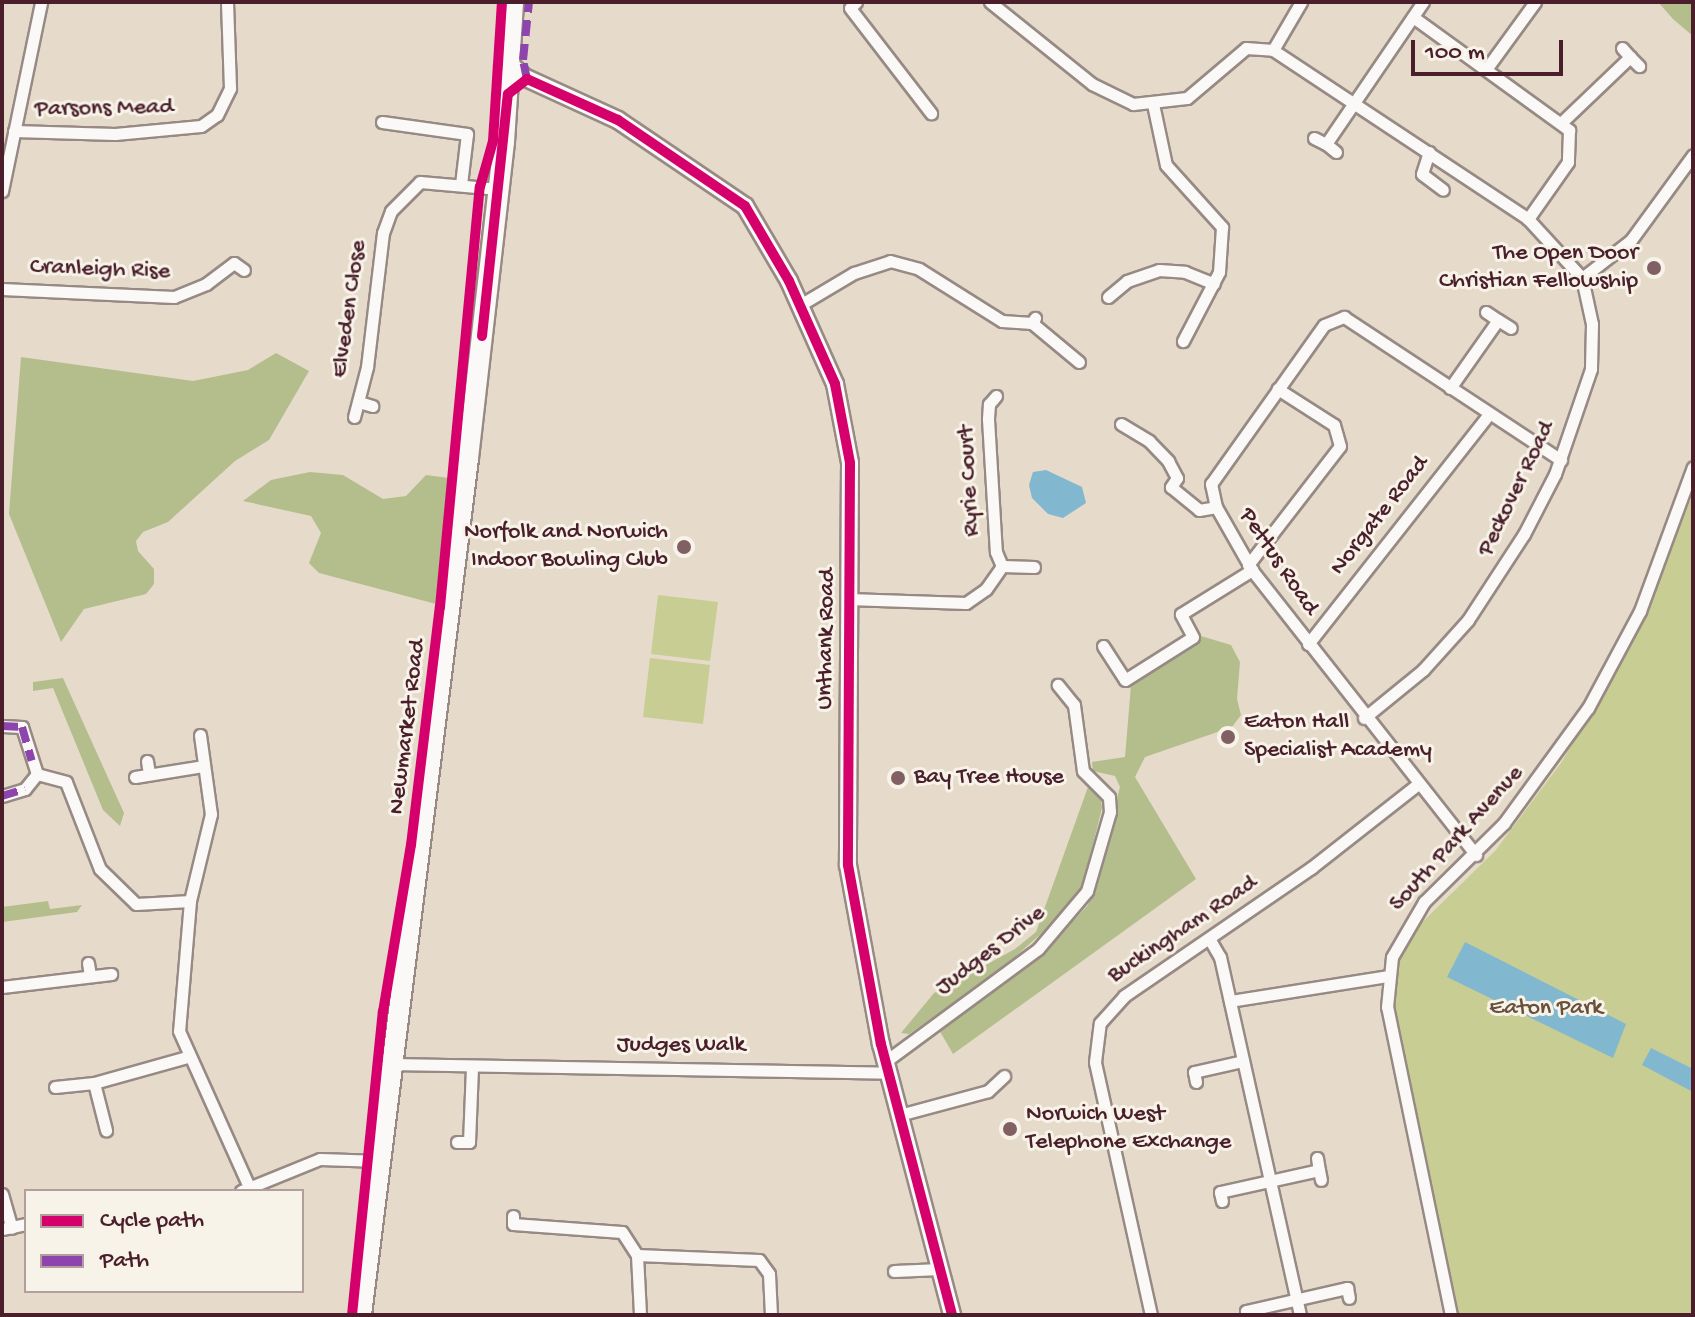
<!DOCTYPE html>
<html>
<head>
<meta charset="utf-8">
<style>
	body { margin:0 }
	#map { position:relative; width:1695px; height:1317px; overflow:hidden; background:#e6daca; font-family:"Gochi Hand",sans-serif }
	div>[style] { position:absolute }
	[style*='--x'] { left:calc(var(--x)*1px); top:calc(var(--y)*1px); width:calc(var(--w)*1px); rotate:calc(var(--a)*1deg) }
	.green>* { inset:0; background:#c8cd93 }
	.forest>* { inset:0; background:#b4be8d }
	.water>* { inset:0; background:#82b7d0 }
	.roads { filter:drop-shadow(2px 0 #978a84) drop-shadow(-2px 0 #978a84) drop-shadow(0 2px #978a84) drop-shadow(0 -2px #978a84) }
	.street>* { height:11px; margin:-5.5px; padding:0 5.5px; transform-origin:5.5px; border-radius:5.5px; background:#fbf9f7 }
	.secondary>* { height:16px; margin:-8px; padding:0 8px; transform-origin:8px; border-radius:8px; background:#fbf9f7 }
	.highway>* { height:20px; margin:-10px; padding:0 10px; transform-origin:10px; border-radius:10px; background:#fbf9f7 }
	.quiet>* { height:8px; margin-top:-4px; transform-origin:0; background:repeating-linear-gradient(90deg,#8e44ad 0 16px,transparent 0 24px) }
	.cycleway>* { height:10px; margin:-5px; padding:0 5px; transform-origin:5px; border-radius:5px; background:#d6006c }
	.dots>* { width:22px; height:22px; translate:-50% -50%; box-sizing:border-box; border:4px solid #f7f3e8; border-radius:50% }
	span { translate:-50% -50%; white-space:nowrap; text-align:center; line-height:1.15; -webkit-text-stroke:6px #f7f3e8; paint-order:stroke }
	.street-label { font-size:24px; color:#4a1f2b }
	.poi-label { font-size:24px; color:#4a1f2b }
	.right { translate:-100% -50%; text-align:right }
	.left { translate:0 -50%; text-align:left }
	.park-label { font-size:24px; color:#68503d }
	.frame { position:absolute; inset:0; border:4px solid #4a1f2b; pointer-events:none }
	.legend { position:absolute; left:24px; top:1189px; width:280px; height:104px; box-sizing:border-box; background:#f7f3e8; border:2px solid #b29e9c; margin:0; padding:10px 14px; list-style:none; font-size:24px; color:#4a1f2b }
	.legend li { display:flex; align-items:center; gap:16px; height:40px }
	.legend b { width:40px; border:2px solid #b29e9c }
	.scale { position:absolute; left:1411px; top:40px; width:152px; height:36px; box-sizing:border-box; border:4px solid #4a1f2b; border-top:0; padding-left:10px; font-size:24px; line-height:28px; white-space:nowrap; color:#4a1f2b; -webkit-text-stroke:6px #f7f3e8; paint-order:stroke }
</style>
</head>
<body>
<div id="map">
	<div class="green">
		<div style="clip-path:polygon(1693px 494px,1693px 1315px,1457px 1315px,1395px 1009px,1399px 953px,1404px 940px,1495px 851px,1561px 763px,1638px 629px)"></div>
		<div style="clip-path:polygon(658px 595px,718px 602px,710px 661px,651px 654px)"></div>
		<div style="clip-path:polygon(650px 658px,710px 665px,703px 724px,643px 717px)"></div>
	</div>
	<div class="forest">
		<div style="clip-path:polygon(1658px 2px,1693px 2px,1693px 36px,1673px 19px)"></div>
		<div style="clip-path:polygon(276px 353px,309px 371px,269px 440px,235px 461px,168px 522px,143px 532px,136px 541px,138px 551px,154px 569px,154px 584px,146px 594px,84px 609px,61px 642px,9px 514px,21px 357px,193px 381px,248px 370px)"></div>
		<div style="clip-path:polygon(310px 472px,343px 475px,383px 499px,406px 496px,426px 475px,449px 478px,436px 604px,319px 573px,309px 563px,321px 533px,311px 516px,243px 501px,271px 480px)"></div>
		<div style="clip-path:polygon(1201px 636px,1231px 645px,1240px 662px,1237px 699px,1241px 715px,1232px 727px,1145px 757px,1135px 777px,1196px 879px,953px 1054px,938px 1028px,1045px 952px,1088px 905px,1120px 787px,1115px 776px,1093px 771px,1092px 762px,1125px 757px,1131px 685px)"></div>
		<div style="clip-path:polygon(63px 678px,124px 813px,120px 826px,103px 810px,53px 688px,33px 691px,33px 682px)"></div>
		<div style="clip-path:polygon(1088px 787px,1101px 798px,1102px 808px,1083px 885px,1062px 915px,998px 972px,909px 1034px,901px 1033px,934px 993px,1015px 949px,1036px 932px)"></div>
		<div style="clip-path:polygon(48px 901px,50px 909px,82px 905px,77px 912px,2px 922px,2px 907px)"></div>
	</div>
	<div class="water">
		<div style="clip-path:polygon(1046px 470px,1082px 487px,1086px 503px,1063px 518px,1048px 514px,1032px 498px,1029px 485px,1033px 472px)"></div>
		<div style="clip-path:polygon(1465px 942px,1626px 1024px,1613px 1058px,1447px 977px)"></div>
		<div style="clip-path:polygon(1651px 1048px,1693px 1069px,1693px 1092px,1642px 1065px)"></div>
	</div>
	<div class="roads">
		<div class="street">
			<div style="--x:856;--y:2;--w:8;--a:135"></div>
			<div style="--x:850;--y:8;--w:133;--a:52.4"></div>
			<div style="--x:990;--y:2;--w:131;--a:38.8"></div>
			<div style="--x:1092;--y:84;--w:46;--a:26"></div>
			<div style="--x:1133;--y:104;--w:54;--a:-6.3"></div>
			<div style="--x:1187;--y:98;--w:77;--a:-40.3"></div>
			<div style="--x:1246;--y:48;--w:27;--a:4"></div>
			<div style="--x:1273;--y:50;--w:306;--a:33.5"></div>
			<div style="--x:1528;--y:219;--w:80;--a:47.5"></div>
			<div style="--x:1582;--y:278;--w:47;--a:77.7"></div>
			<div style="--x:1592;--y:324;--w:45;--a:91.3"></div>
			<div style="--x:1591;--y:369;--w:111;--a:108.9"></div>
			<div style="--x:1555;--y:474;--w:68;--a:117.3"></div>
			<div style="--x:1524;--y:534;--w:103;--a:123.1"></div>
			<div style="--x:1468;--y:620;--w:67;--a:132"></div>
			<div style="--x:1423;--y:670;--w:76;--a:140.9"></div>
			<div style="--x:1413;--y:17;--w:193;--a:35.9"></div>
			<div style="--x:1569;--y:130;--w:32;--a:92"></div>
			<div style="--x:1568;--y:162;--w:70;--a:125.1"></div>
			<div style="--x:1622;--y:48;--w:12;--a:48"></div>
			<div style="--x:1273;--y:50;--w:56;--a:-59.7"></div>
			<div style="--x:1487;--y:68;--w:82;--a:-54"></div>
			<div style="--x:1153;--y:104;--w:62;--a:78"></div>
			<div style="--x:1166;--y:165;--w:84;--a:47.9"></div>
			<div style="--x:1222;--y:227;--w:45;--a:93.8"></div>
			<div style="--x:1219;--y:272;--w:78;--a:117.6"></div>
			<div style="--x:1563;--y:121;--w:93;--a:-43.7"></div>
			<div style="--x:1630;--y:57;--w:13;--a:45"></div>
			<div style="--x:382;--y:122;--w:86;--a:8"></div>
			<div style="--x:467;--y:134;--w:50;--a:96.8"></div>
			<div style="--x:14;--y:131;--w:101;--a:1.7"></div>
			<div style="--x:115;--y:134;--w:86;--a:-5.3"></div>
			<div style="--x:201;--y:126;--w:19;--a:-35"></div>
			<div style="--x:217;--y:115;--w:30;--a:-64"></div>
			<div style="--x:230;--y:88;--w:86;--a:-92"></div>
			<div style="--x:1314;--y:138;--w:13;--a:27"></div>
			<div style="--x:1336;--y:152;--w:13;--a:-141"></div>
			<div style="--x:1326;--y:144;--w:172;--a:-55.7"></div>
			<div style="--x:1429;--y:152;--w:23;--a:108"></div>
			<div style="--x:1422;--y:174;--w:26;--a:37"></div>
			<div style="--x:2;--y:191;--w:193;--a:-78.3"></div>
			<div style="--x:1582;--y:278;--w:62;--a:-37.8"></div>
			<div style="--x:1631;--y:240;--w:105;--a:-53.9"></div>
			<div style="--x:2;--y:289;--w:172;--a:2.7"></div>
			<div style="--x:174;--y:297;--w:35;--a:-22"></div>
			<div style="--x:206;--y:284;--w:35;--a:-37"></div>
			<div style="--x:234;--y:263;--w:12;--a:35"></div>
			<div style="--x:1108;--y:297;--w:25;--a:-40"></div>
			<div style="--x:1127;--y:281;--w:34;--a:-19"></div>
			<div style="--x:1159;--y:270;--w:26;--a:4"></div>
			<div style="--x:1185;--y:272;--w:31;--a:22"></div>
			<div style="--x:800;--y:305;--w:63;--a:-30.7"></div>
			<div style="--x:854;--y:273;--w:38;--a:-18"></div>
			<div style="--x:890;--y:261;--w:30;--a:15"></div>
			<div style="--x:919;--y:269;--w:98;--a:32.1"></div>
			<div style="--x:1002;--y:321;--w:30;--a:4"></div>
			<div style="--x:1032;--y:323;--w:6;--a:-59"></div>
			<div style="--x:1486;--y:312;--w:14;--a:34"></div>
			<div style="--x:1032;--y:323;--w:61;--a:39.7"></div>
			<div style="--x:1450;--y:388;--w:83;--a:-54.8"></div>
			<div style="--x:1498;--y:320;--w:15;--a:32"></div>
			<div style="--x:996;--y:396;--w:11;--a:131"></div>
			<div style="--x:989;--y:404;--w:15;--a:94"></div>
			<div style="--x:988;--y:419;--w:133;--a:86.6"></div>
			<div style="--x:996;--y:552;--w:15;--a:67"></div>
			<div style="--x:359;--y:402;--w:14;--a:17"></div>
			<div style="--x:354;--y:417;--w:52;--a:-75.4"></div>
			<div style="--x:367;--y:367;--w:135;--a:-83.2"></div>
			<div style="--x:383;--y:233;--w:23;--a:-70"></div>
			<div style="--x:391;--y:211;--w:41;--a:-45"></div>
			<div style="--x:420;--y:182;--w:79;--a:5.1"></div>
			<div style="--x:1121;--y:424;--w:33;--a:31"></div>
			<div style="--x:1149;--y:441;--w:28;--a:46"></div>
			<div style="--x:1168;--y:461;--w:19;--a:62"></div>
			<div style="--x:1177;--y:478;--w:11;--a:124"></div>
			<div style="--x:1171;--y:487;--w:36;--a:39"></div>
			<div style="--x:1199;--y:510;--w:17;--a:-10"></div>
			<div style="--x:1248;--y:565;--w:150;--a:-52.3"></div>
			<div style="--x:1340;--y:446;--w:22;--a:-106"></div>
			<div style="--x:1334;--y:425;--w:67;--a:-147.3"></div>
			<div style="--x:848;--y:599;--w:118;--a:1.9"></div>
			<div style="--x:966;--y:603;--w:24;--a:-35"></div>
			<div style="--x:986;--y:589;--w:28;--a:-55"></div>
			<div style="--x:1002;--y:566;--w:32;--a:2"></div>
			<div style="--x:1308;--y:644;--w:291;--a:-51.8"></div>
			<div style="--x:1103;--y:646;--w:40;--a:57.1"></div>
			<div style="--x:1125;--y:680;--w:80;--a:-32.3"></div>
			<div style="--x:1193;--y:637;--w:26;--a:-118"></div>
			<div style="--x:1181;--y:614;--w:84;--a:-31.8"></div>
			<div style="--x:2;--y:726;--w:20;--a:3"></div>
			<div style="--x:22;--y:727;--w:49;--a:72.3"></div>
			<div style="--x:37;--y:774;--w:19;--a:129"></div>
			<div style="--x:25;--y:789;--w:24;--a:163"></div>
			<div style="--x:200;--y:735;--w:80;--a:82.1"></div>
			<div style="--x:211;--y:814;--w:89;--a:103.6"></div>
			<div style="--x:190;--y:901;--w:130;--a:94.8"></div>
			<div style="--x:179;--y:1031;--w:171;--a:65.8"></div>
			<div style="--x:147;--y:761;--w:13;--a:81"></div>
			<div style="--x:37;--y:774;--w:30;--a:15"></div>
			<div style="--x:66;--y:782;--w:93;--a:68.7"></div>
			<div style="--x:100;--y:869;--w:50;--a:44.2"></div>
			<div style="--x:136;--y:904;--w:54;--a:-3.2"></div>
			<div style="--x:135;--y:777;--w:70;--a:-9.1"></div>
			<div style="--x:1476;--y:855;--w:362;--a:-128.2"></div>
			<div style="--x:1252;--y:570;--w:73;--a:-119.7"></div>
			<div style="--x:1216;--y:507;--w:24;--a:-102"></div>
			<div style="--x:1211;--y:484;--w:195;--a:-54.6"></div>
			<div style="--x:1324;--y:325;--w:22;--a:-22"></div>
			<div style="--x:1344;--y:317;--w:260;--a:33.4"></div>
			<div style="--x:1210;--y:940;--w:20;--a:60"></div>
			<div style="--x:1220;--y:957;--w:367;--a:77.4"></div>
			<div style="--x:88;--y:963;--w:13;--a:81"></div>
			<div style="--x:2;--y:987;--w:110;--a:-6.8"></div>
			<div style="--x:1230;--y:1001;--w:160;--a:-9"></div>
			<div style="--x:886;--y:1061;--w:189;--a:-36.4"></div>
			<div style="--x:1038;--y:949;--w:76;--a:-49.8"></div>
			<div style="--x:1087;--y:891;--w:82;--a:-73.8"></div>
			<div style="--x:1110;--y:812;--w:15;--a:-94"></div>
			<div style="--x:1109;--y:797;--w:37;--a:-135"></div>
			<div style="--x:1083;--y:771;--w:67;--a:-97.8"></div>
			<div style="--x:1074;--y:705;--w:26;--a:-129"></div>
			<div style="--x:391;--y:1064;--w:499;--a:1"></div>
			<div style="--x:1196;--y:1082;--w:10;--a:-101"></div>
			<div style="--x:1194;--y:1072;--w:50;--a:-12.7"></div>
			<div style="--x:94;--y:1083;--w:49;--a:75.7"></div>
			<div style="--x:55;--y:1087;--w:39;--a:-6"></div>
			<div style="--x:94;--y:1083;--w:97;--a:-15.6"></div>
			<div style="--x:903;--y:1114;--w:88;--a:-15.1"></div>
			<div style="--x:988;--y:1091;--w:22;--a:-43"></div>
			<div style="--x:457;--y:1142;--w:12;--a:0"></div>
			<div style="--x:469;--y:1142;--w:76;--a:-87.7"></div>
			<div style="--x:1317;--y:1158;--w:12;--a:81"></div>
			<div style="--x:241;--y:1191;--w:85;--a:-22.1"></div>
			<div style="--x:320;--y:1159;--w:60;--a:1.9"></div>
			<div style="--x:2;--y:1194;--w:35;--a:74"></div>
			<div style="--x:1222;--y:1201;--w:9;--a:-103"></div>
			<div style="--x:1220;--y:1192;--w:101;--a:-12.5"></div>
			<div style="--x:1319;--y:1170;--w:10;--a:79"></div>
			<div style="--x:513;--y:1216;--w:8;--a:90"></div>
			<div style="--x:513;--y:1224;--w:109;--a:4.2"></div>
			<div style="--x:622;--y:1232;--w:27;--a:57"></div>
			<div style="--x:637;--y:1255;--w:60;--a:87.1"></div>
			<div style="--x:2;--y:1229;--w:25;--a:-12"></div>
			<div style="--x:637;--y:1255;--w:122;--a:2.3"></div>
			<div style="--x:759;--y:1260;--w:17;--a:54"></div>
			<div style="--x:769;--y:1274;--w:41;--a:87.2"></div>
			<div style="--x:894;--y:1271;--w:46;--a:-2.5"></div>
			<div style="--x:1151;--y:1315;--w:259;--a:-102.5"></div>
			<div style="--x:1095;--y:1062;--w:39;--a:-83"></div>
			<div style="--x:1100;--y:1023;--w:36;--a:-48"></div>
			<div style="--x:1124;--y:996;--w:227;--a:-34.4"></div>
			<div style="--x:1311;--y:868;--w:136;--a:-38.1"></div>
			<div style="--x:1247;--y:1315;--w:4;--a:-104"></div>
			<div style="--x:1246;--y:1311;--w:104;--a:-12.8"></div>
			<div style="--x:1347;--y:1288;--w:10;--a:79"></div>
			<div style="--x:1451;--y:1315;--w:315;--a:-101.7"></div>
			<div style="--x:1387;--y:1007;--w:50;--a:-84.3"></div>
			<div style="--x:1392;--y:957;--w:64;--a:-59.8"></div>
			<div style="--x:1424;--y:902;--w:112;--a:-44.6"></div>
			<div style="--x:1504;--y:823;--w:142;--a:-53.9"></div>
			<div style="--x:1588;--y:708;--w:110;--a:-61.8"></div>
			<div style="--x:1640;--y:611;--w:153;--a:-69.8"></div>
		</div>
		<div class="secondary">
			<div style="--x:510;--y:64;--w:19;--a:43"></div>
			<div style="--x:524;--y:77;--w:103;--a:24.6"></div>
			<div style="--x:618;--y:120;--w:153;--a:34.1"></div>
			<div style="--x:745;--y:206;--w:87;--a:59.6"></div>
			<div style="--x:789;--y:281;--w:113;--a:65.9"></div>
			<div style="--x:835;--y:384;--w:80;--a:79.2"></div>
			<div style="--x:850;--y:463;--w:402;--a:90.3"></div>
			<div style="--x:848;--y:865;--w:182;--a:79.6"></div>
			<div style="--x:881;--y:1044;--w:280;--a:75.3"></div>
		</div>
		<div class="highway">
			<div style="--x:361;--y:1315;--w:864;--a:-82.88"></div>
			<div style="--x:468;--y:458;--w:318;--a:-83.5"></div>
			<div style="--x:504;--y:142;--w:140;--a:-86.3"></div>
		</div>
	</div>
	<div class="quiet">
		<div style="--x:527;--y:79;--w:19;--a:-102"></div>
		<div style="--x:523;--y:60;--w:58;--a:-84.1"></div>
		<div style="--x:2;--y:726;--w:20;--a:3"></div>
		<div style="--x:22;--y:727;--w:35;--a:74"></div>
		<div style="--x:2;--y:796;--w:24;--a:-17"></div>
	</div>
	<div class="cycleway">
		<div style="--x:527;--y:79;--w:100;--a:24.3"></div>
		<div style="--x:618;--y:120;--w:153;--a:34.1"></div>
		<div style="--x:745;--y:206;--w:87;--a:59.6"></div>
		<div style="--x:789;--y:281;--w:113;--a:65.9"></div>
		<div style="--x:835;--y:384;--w:80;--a:79.2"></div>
		<div style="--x:850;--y:463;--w:402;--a:90.3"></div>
		<div style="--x:848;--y:865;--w:182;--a:79.6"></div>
		<div style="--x:881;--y:1044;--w:280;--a:75.3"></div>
		<div style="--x:482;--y:336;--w:243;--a:-83.9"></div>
		<div style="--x:508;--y:94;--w:24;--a:-38"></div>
		<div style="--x:352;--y:1315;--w:305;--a:-84.2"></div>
		<div style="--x:383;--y:1012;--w:169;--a:-80.5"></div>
		<div style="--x:411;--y:845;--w:240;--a:-83.1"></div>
		<div style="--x:440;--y:607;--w:422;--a:-84.6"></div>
		<div style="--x:480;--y:187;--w:48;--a:-74.2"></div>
		<div style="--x:493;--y:141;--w:139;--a:-86.3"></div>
	</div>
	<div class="dots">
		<div style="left:1654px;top:268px;background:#816063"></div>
		<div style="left:684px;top:547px;background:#816063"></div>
		<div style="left:1228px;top:737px;background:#816063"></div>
		<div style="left:898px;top:778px;background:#816063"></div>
		<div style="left:1010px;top:1129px;background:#816063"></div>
	</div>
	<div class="street-label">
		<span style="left:104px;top:109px;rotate:-1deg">Parsons Mead</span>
		<span style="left:100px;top:270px;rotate:2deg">Cranleigh Rise</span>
		<span style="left:350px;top:309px;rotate:-82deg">Elveden Close</span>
		<span style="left:970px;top:481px;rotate:-93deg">Ryrie Court</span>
		<span style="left:1517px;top:489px;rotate:-64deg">Peckover Road</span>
		<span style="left:1380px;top:516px;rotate:-52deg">Norgate Road</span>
		<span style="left:1278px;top:562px;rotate:56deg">Pettus Road</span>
		<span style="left:827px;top:639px;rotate:-89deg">Unthank Road</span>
		<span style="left:408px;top:727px;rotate:-83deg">Newmarket Road</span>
		<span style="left:1457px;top:839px;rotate:-48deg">South Park Avenue</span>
		<span style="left:1183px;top:930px;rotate:-34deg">Buckingham Road</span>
		<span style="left:991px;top:951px;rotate:-38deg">Judges Drive</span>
		<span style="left:681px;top:1046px">Judges Walk</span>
	</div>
	<div class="poi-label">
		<span class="right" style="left:1638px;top:268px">The Open Door<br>Christian Fellowship</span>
		<span class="right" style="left:668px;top:547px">Norfolk and Norwich<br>Indoor Bowling Club</span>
		<span class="left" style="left:1244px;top:737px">Eaton Hall<br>Specialist Academy</span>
		<span class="left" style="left:914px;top:778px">Bay Tree House</span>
		<span class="left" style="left:1026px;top:1129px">Norwich West<br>Telephone Exchange</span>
	</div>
	<div class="park-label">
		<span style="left:1546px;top:1009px">Eaton Park</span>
	</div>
	<div class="frame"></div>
	<ul class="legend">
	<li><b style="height:10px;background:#d6006c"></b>Cycle path</li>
	<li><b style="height:10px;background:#8e44ad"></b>Path</li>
	</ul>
	<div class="scale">100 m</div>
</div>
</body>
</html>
